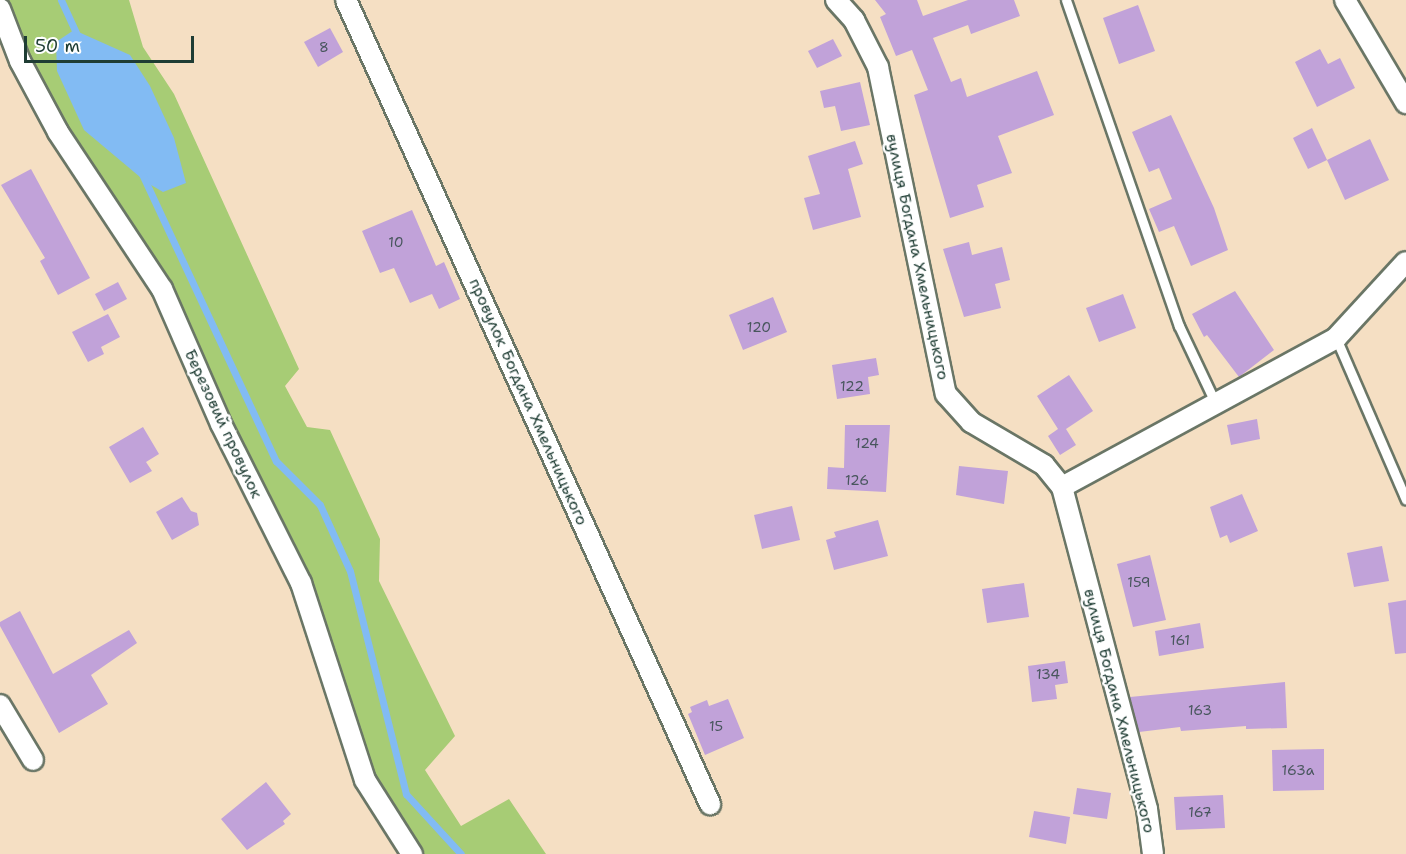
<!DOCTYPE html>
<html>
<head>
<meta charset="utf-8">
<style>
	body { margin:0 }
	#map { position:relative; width:1406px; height:854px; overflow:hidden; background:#f5dfc3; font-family:"Shantell Sans",sans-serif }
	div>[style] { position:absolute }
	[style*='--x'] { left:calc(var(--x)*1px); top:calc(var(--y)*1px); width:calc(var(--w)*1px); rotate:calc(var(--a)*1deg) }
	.green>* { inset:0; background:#a7cc75 }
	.water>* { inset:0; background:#82bbf3 }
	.stream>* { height:7px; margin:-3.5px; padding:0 3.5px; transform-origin:3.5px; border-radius:3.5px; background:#82bbf3 }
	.building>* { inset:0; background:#c1a2d9 }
	.roads { filter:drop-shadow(2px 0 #6a7666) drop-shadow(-2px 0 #6a7666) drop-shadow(0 2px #6a7666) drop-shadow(0 -2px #6a7666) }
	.lane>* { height:9px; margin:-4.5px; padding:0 4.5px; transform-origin:4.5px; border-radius:4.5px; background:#fff }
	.street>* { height:20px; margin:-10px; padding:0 10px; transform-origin:10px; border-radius:10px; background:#fff }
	span { translate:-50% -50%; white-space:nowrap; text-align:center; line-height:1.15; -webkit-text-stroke:5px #fff; paint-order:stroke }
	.number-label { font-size:14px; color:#48565d }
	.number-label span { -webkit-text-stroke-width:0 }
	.street-label { font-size:16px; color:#1f3d34 }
	.scale { position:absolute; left:24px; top:36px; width:170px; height:27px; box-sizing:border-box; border:3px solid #1f3d34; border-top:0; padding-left:8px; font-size:18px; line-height:21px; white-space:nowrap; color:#1f3d34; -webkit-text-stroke:4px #fff; paint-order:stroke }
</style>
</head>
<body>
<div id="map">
	<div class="green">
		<div style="clip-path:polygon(6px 0,129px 0,143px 47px,174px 94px,299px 369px,285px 386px,307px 427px,330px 430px,380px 539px,379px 581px,455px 736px,425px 770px,461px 826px,509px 799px,546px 854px,420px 854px,370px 779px,308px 582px,232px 420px,167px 283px,64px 129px)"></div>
	</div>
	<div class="water">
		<div style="clip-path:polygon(74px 30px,130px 55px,150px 86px,174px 138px,186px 183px,163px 192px,146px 182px,84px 130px,57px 71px,56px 42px)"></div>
	</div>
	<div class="stream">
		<div style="--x:61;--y:0;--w:41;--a:65.3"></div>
		<div style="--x:142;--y:174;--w:317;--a:65"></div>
		<div style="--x:276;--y:461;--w:62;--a:45"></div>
		<div style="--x:320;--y:505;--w:72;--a:65.6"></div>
		<div style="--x:350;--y:571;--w:230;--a:75.9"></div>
		<div style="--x:406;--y:794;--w:81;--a:47.5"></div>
	</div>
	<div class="building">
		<div style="clip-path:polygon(875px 0,917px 0,923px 16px,968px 0,1014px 0,1020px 16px,971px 34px,968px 25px,933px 38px,951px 82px,961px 78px,967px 97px,1037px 71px,1054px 115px,998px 136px,1012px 173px,977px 185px,984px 207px,950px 218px,914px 95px,928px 90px,912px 50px,896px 56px,880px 17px,886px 14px)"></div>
		<div style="clip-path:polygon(1138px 5px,1155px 51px,1119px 64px,1103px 18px)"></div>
		<div style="clip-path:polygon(330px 28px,343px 52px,318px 67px,304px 42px)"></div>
		<div style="clip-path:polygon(833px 39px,842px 56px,817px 68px,808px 51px)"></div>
		<div style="clip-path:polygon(1320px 49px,1328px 64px,1340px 58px,1355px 88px,1317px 107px,1295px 62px)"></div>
		<div style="clip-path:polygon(860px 82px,870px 125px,841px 131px,835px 106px,824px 108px,820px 91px)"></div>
		<div style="clip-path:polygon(1171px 115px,1214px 208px,1228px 250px,1191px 266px,1174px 226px,1159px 232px,1149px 209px,1172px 199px,1159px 168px,1149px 172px,1132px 132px)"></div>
		<div style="clip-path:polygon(1312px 128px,1327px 160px,1308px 169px,1293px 138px)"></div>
		<div style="clip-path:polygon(1370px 139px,1389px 180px,1345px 200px,1327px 160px)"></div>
		<div style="clip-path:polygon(855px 141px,863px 164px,848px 169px,861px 217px,813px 230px,804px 198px,820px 194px,808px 156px)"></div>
		<div style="clip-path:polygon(31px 169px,90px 278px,58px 295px,40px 261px,45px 258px,1px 185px)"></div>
		<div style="clip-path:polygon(412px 210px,436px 266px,444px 262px,460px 299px,439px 309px,432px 294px,410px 303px,394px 268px,380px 273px,362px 231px)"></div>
		<div style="clip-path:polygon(969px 242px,972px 255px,1002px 247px,1010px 280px,995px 284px,1001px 308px,964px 317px,943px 249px)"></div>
		<div style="clip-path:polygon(118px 282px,127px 299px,104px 311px,95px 294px)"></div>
		<div style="clip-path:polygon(1235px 291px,1274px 350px,1239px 377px,1207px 335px,1204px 337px,1192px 314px)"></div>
		<div style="clip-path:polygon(1123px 294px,1136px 328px,1099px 342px,1086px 308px)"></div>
		<div style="clip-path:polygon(773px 297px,787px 332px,743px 350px,729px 315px)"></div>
		<div style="clip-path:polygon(108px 314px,120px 337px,101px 347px,104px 354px,88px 362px,72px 332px)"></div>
		<div style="clip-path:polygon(876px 358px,879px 375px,868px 377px,870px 394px,837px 399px,832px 365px)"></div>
		<div style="clip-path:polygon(1069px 375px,1093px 411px,1066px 429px,1076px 445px,1060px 455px,1048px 436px,1058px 429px,1037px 396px)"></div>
		<div style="clip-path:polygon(1257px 419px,1260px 439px,1231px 445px,1227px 425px)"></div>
		<div style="clip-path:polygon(845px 425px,890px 425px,886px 492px,827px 489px,828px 467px,844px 468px)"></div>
		<div style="clip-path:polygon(143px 427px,159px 454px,146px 462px,152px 471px,130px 483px,109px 447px)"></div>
		<div style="clip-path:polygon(959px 466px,1008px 471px,1004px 504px,956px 495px)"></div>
		<div style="clip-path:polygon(1242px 494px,1258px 531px,1230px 543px,1227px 535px,1220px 538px,1210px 507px)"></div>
		<div style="clip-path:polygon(182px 497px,191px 511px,197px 513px,199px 525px,172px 540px,156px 512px)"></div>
		<div style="clip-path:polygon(792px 506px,800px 540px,762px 549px,754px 515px)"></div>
		<div style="clip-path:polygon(878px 520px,888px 556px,834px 570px,826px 540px,836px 537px,834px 532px)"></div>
		<div style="clip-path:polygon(1382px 546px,1389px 581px,1354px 587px,1347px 553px)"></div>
		<div style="clip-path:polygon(1150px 555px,1166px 620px,1133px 627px,1117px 564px)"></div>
		<div style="clip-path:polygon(1024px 583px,1029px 617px,987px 623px,982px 589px)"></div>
		<div style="clip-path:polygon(1406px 600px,1406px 653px,1395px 654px,1388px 603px)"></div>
		<div style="clip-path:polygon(20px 611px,53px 674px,129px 630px,137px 643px,91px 675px,108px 704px,59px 733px,0 626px,0 622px)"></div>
		<div style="clip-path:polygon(1200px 623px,1204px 648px,1159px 656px,1155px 631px)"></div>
		<div style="clip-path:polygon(1065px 661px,1068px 683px,1055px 685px,1057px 699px,1032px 702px,1028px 666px)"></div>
		<div style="clip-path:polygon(1285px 682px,1287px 728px,1246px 729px,1246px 726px,1181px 731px,1180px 727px,1139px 732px,1130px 697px)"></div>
		<div style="clip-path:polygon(728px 699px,744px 738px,705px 755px,688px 714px,692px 712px,690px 707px,707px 700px,709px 706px)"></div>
		<div style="clip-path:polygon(1324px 749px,1324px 790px,1273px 791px,1272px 750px)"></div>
		<div style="clip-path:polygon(266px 782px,291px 814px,283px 821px,285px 824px,247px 850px,221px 819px)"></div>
		<div style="clip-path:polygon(1077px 788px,1111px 793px,1107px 819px,1073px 814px)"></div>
		<div style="clip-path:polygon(1223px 795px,1225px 828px,1176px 830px,1174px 797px)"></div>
		<div style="clip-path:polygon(1034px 811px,1070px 817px,1066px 844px,1029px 837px)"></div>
	</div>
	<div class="roads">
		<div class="lane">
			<div style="--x:1066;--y:0;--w:345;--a:70.9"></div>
			<div style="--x:1179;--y:326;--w:84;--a:64.7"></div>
			<div style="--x:1336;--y:338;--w:176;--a:66.6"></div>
		</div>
		<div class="street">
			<div style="--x:346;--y:0;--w:883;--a:65.64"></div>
			<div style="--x:836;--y:0;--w:27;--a:48"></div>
			<div style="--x:854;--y:20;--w:53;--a:62.9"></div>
			<div style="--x:878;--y:67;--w:334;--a:78.3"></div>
			<div style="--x:946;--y:394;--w:38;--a:48"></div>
			<div style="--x:971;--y:422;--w:85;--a:30.5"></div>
			<div style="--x:1044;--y:465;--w:28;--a:51"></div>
			<div style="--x:1062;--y:487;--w:333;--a:75.2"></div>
			<div style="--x:1147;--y:809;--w:45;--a:82.4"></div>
			<div style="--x:1345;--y:0;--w:120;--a:59.4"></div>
			<div style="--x:0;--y:9;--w:56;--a:69"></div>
			<div style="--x:20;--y:61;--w:81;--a:61.8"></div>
			<div style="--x:58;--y:132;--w:188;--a:56.5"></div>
			<div style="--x:162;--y:289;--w:147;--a:66.4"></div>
			<div style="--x:221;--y:424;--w:178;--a:63.3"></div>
			<div style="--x:301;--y:583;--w:207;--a:72"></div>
			<div style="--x:365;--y:780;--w:88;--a:57.6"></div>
			<div style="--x:1062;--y:487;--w:312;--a:-28.5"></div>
			<div style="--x:1336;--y:338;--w:103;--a:-47.4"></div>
			<div style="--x:0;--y:705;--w:64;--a:59"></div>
		</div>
	</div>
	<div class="number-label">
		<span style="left:324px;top:47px">8</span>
		<span style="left:396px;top:242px">10</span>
		<span style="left:759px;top:327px">120</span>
		<span style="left:852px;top:386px">122</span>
		<span style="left:867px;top:443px">124</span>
		<span style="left:857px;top:480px">126</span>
		<span style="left:1139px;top:582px">159</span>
		<span style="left:1180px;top:640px">161</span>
		<span style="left:1048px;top:674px">134</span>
		<span style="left:1200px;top:710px">163</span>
		<span style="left:716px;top:726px">15</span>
		<span style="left:1298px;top:770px">163а</span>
		<span style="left:1200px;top:812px">167</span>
	</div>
	<div class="street-label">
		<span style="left:917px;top:257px;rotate:78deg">вулиця Богдана Хмельницького</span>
		<span style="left:528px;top:402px;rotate:66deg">провулок Богдана Хмельницького</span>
		<span style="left:223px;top:424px;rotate:65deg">Березовий провулок</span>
		<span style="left:1119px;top:711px;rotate:76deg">вулиця Богдана Хмельницького</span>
	</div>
	<div class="scale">50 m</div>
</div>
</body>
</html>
